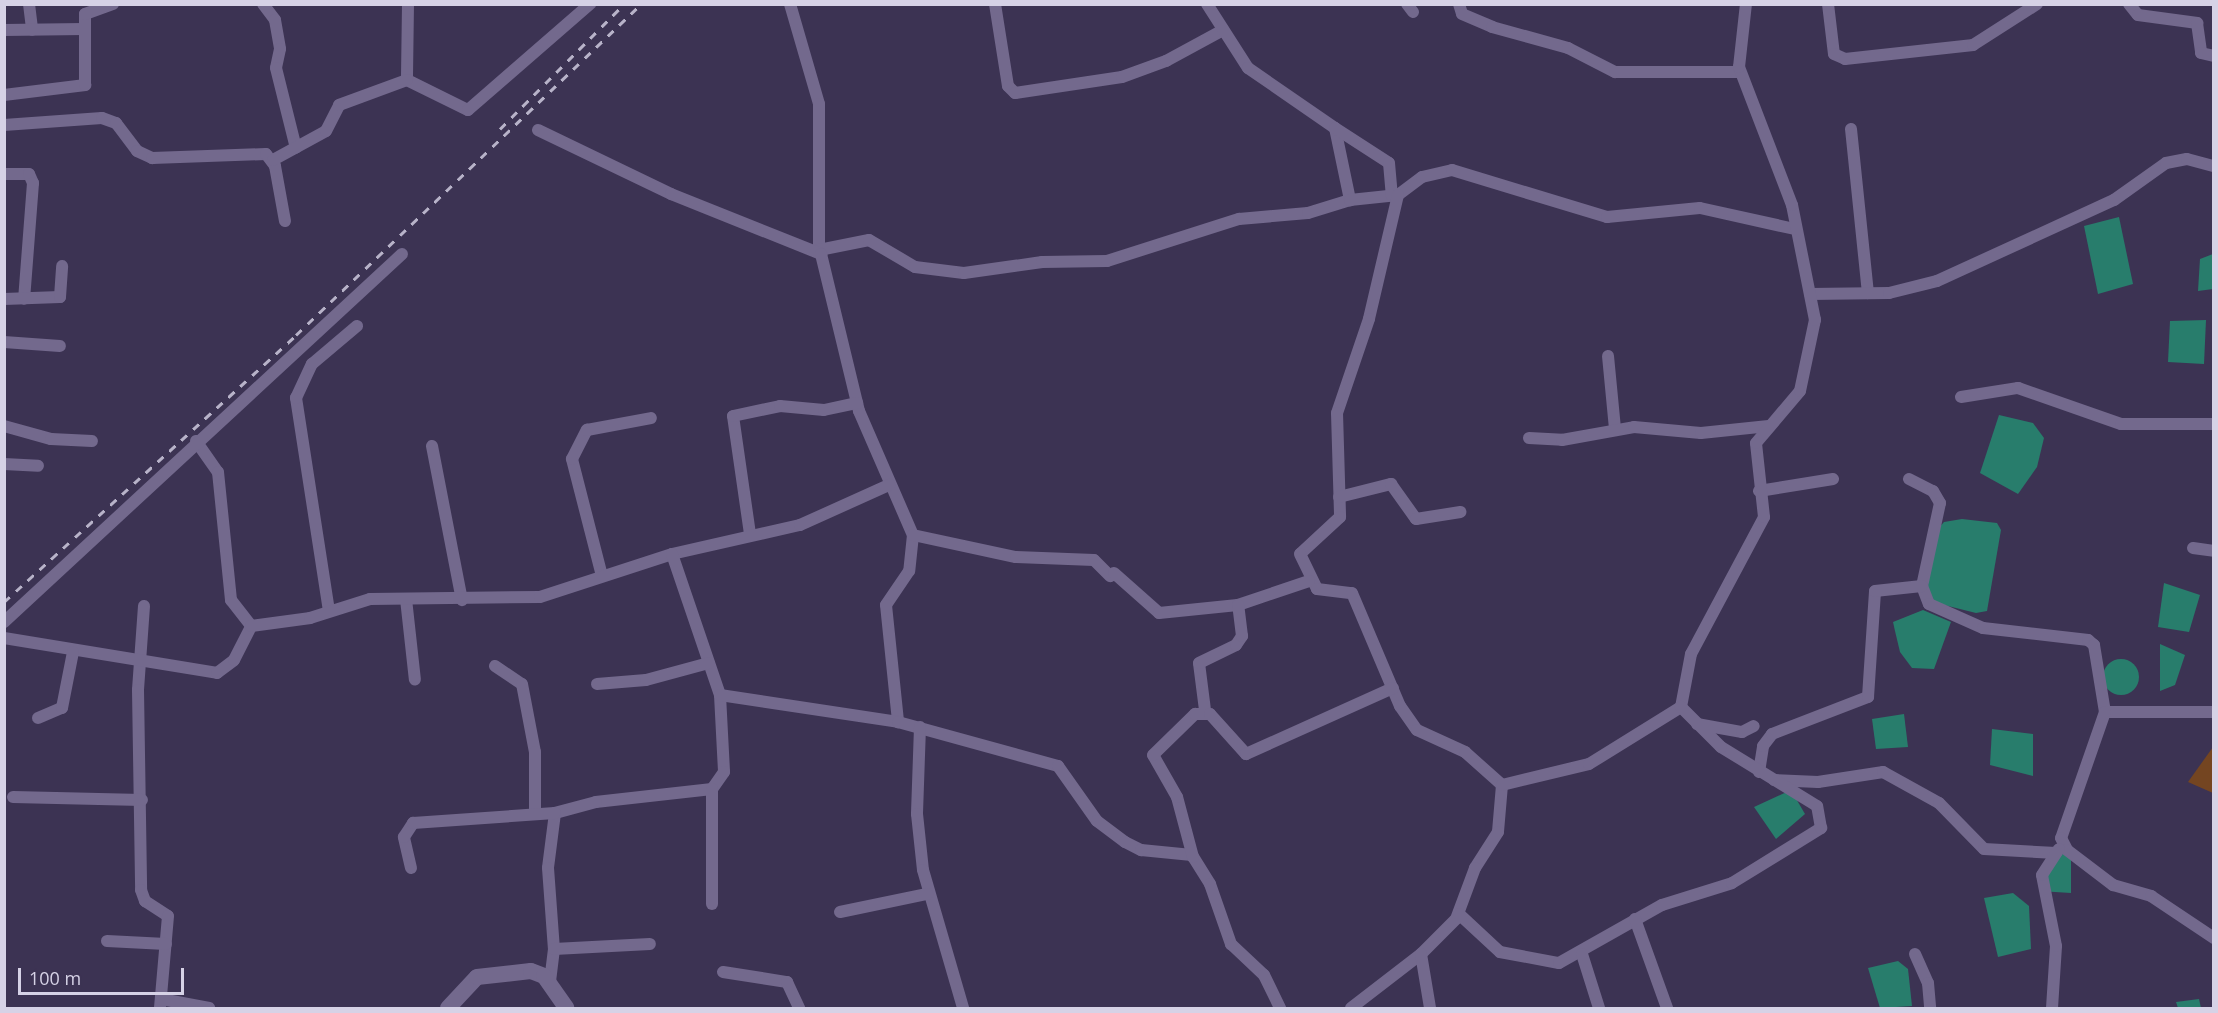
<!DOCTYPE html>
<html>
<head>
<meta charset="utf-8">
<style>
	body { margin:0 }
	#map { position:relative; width:2218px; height:1013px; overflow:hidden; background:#3c3353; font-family:"Open Sans",sans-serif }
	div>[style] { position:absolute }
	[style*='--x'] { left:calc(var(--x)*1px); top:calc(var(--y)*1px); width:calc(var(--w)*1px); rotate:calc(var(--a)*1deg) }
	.green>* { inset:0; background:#744521 }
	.water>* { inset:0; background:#287d6c }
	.round { border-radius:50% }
	.street>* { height:12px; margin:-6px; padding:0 6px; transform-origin:6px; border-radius:6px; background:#73698d }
	.secondary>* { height:16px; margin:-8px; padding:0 8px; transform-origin:8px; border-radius:8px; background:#73698d }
	.rail>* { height:3px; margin-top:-1.5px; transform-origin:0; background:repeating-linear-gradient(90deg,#b8b3c9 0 8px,transparent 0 16px) }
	span { translate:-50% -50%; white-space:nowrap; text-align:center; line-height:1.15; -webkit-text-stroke:4.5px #3c3353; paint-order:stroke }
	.frame { position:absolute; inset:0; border:6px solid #d6d2e6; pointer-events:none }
	.scale { position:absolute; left:18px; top:968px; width:166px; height:27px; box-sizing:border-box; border:3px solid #d6d2e6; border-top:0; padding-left:8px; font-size:18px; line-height:21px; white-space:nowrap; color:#d6d2e6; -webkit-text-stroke:4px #3c3353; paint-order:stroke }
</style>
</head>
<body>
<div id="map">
	<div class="green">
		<div style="clip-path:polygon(2213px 747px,2213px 793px,2188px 782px)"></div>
	</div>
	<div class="water">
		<div style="clip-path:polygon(2119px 217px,2133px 284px,2098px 294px,2084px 226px)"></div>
		<div style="clip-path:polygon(2213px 254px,2213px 289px,2198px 291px,2200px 259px)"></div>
		<div style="clip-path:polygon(2206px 320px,2204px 364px,2168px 362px,2170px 321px)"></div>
		<div style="clip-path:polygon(1999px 415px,2033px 423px,2044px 438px,2037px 467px,2018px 494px,1980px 473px)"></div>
		<div style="clip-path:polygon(1962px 519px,1997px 523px,2001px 530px,1987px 611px,1976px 613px,1928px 601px,1924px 583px,1936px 531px,1944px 522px)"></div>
		<div style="clip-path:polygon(2164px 583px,2200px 595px,2189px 632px,2158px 627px)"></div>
		<div style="clip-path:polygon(1923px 610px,1951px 622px,1934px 669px,1912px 668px,1900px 652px,1895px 631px,1893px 622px)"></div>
		<div style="clip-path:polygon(2160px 644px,2185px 655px,2175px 685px,2160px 691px)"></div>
		<div class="round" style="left:2103px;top:659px;width:36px;height:36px"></div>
		<div style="clip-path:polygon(1904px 714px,1908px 747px,1876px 749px,1872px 719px)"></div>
		<div style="clip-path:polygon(1992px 729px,2033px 734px,2033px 776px,1990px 765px)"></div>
		<div style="clip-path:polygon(1791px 790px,1805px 814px,1776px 839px,1754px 807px)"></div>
		<div style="clip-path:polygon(2049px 851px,2071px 855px,2071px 893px,2039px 891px)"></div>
		<div style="clip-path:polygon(2013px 893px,2029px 906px,2031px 949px,1998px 957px,1984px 898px)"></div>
		<div style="clip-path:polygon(1898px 961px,1908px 969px,1912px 1006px,1880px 1008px,1868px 968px)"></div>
		<div style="clip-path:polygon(2199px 999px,2201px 1008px,2178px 1008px,2176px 1002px)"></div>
	</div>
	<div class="street">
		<div style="--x:29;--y:4;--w:26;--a:83"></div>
		<div style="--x:263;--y:4;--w:20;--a:53"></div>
		<div style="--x:275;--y:20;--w:29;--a:80"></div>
		<div style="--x:280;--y:49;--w:19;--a:102"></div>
		<div style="--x:276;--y:68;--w:82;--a:76"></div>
		<div style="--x:408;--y:4;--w:76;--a:90.8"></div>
		<div style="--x:407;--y:80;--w:68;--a:26.2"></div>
		<div style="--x:468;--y:110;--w:162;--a:-41"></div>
		<div style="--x:790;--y:4;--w:104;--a:73.8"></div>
		<div style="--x:819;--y:104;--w:146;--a:90"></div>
		<div style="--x:819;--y:250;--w:51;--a:-11.3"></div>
		<div style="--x:869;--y:240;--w:53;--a:30.4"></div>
		<div style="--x:915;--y:267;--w:49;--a:7"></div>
		<div style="--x:964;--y:273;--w:79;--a:-8"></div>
		<div style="--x:1042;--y:262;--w:65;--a:-0.9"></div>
		<div style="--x:1107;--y:261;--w:139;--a:-17.7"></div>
		<div style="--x:1239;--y:219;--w:69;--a:-5"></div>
		<div style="--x:1308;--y:213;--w:44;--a:-17.2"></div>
		<div style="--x:995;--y:4;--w:83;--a:81"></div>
		<div style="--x:1008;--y:86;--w:10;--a:45"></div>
		<div style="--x:1015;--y:93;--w:108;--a:-8.5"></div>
		<div style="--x:1122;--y:77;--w:47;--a:-20"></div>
		<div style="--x:1166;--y:61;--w:65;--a:-28.5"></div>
		<div style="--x:1207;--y:4;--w:76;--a:57.4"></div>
		<div style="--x:1248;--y:68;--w:106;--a:34.6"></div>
		<div style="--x:1335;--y:128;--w:74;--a:78.2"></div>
		<div style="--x:1350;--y:200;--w:48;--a:-5.9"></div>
		<div style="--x:1398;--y:195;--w:30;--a:-37"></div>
		<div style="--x:1422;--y:177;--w:31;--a:-13"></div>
		<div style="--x:1452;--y:170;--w:162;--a:16.9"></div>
		<div style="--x:1607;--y:217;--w:93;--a:-5.5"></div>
		<div style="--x:1700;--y:208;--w:97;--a:12.5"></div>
		<div style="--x:1407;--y:4;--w:10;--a:53"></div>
		<div style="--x:1459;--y:4;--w:10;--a:73"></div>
		<div style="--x:1462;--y:14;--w:33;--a:23"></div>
		<div style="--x:1492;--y:27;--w:79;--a:15.4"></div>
		<div style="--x:1568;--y:48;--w:53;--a:27.1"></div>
		<div style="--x:1615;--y:72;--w:125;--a:0"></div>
		<div style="--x:1828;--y:4;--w:50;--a:83.2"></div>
		<div style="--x:1834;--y:54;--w:12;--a:24"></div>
		<div style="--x:1845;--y:59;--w:129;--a:-6.2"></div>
		<div style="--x:1973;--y:45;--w:76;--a:-32.6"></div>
		<div style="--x:2129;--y:4;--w:14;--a:51"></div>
		<div style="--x:2138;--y:15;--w:60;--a:7.7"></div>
		<div style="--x:2197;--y:23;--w:30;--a:82"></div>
		<div style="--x:2201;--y:53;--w:13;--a:13"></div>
		<div style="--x:4;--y:30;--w:80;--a:-0.7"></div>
		<div style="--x:4;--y:95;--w:82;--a:-7"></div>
		<div style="--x:85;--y:85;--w:71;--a:-90"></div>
		<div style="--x:85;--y:14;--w:30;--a:-20"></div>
		<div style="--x:4;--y:125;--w:98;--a:-4.1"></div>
		<div style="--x:102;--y:118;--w:15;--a:20"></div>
		<div style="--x:116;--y:123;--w:35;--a:53"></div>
		<div style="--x:137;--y:151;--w:17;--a:25"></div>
		<div style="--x:152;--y:158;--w:114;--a:-2"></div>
		<div style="--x:266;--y:154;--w:15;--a:53"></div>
		<div style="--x:275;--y:166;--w:56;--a:79.7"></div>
		<div style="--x:1335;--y:128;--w:64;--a:32.9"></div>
		<div style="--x:1389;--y:163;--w:33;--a:85"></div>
		<div style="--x:1851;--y:129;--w:165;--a:84.1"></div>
		<div style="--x:538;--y:130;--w:148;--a:25.7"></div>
		<div style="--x:671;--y:194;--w:162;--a:21.8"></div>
		<div style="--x:821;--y:254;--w:162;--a:76.4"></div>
		<div style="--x:859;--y:411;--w:135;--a:66.5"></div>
		<div style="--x:913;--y:535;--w:36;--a:96"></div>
		<div style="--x:909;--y:571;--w:41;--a:124.1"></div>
		<div style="--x:886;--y:605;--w:118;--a:84.1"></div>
		<div style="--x:273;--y:160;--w:60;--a:-28.7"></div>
		<div style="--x:326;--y:131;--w:29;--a:-63"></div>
		<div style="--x:339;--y:105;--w:72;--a:-20.2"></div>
		<div style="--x:4;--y:174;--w:25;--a:0"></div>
		<div style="--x:29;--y:174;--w:10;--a:66"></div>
		<div style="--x:33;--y:183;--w:116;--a:94.4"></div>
		<div style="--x:1398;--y:195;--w:127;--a:103.2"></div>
		<div style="--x:1369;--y:319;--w:99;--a:108.8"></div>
		<div style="--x:1337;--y:413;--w:104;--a:88.3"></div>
		<div style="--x:1340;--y:517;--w:54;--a:137.2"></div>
		<div style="--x:1300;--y:554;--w:39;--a:64"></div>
		<div style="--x:1317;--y:589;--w:35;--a:7"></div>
		<div style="--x:1352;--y:593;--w:123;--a:67"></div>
		<div style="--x:1400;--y:706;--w:29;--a:55"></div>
		<div style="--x:1417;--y:730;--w:53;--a:24.6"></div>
		<div style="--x:1465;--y:752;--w:50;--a:41.7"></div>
		<div style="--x:1502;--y:785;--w:47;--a:94.9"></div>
		<div style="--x:1498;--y:832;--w:43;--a:122.6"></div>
		<div style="--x:1475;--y:868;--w:54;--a:110.4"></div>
		<div style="--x:1456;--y:919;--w:49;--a:135"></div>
		<div style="--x:1810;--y:294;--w:79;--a:-0.7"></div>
		<div style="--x:1889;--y:293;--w:49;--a:-14"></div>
		<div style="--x:1937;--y:281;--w:195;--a:-24.6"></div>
		<div style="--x:2114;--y:200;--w:64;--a:-35.4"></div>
		<div style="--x:2166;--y:163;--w:21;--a:-11"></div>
		<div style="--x:2187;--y:159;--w:28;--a:15"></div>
		<div style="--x:4;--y:299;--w:56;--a:-2"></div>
		<div style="--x:60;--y:297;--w:31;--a:-86"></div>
		<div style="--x:4;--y:342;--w:56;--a:4.1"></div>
		<div style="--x:1608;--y:356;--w:73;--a:84.5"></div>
		<div style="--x:1961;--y:397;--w:58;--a:-9"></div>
		<div style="--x:2018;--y:388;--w:109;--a:19.3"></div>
		<div style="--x:2121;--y:424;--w:93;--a:0"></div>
		<div style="--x:4;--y:426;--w:49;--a:15.5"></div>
		<div style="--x:51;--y:439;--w:41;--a:2.8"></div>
		<div style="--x:1529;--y:438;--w:33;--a:3"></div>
		<div style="--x:1562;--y:440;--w:73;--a:-10.2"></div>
		<div style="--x:1634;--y:427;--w:67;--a:5.1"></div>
		<div style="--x:1701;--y:433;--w:68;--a:-5.9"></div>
		<div style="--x:196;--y:441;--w:38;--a:55"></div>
		<div style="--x:218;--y:472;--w:129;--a:84.2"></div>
		<div style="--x:231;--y:600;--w:33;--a:52"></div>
		<div style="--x:432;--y:446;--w:157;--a:79"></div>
		<div style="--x:4;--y:464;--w:34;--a:3"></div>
		<div style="--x:1909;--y:479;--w:27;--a:27"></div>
		<div style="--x:1933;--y:491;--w:14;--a:60"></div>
		<div style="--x:1940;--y:503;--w:85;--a:102.2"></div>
		<div style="--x:1922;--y:586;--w:19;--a:69"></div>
		<div style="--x:1929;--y:604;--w:59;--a:24"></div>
		<div style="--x:1983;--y:628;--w:106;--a:6.5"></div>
		<div style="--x:2088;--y:640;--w:8;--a:40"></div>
		<div style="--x:2094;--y:645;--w:68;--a:80.7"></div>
		<div style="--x:1759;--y:491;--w:75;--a:-9.2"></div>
		<div style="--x:1339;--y:497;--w:54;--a:-14"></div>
		<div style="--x:1391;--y:484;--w:43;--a:54.5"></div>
		<div style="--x:1416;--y:519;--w:45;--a:-9"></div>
		<div style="--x:750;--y:534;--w:119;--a:-98.2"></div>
		<div style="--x:733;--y:416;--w:48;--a:-12"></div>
		<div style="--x:780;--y:406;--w:44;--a:5.2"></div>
		<div style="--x:824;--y:410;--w:34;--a:-12"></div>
		<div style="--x:913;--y:535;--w:105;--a:12.1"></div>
		<div style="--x:1016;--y:557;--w:78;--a:2.2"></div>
		<div style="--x:1094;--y:560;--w:23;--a:45"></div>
		<div style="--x:2193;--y:548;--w:21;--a:8"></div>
		<div style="--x:672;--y:554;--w:131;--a:-12.8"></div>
		<div style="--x:800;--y:525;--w:98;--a:-24.2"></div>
		<div style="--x:1114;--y:573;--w:60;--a:41.6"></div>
		<div style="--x:1159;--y:613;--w:79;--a:-5.8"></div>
		<div style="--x:1238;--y:605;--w:75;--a:-18.7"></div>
		<div style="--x:602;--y:576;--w:121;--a:-104.4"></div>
		<div style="--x:572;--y:459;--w:33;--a:-63"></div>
		<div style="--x:587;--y:430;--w:65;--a:-10.6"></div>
		<div style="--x:406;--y:599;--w:81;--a:83.7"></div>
		<div style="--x:144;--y:606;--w:84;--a:94.1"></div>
		<div style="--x:138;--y:690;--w:200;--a:89.1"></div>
		<div style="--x:141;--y:890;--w:12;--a:70"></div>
		<div style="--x:145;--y:901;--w:27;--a:33"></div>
		<div style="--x:168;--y:916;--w:92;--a:95"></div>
		<div style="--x:329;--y:611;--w:216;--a:-98.8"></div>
		<div style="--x:296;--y:398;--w:38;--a:-65"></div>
		<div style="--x:312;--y:364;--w:59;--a:-40.2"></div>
		<div style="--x:4;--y:622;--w:542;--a:-42.76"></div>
		<div style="--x:4;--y:638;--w:216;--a:9.3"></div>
		<div style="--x:217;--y:673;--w:21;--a:-37"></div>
		<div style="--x:234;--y:660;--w:38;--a:-63"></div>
		<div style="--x:251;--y:626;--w:60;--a:-7.7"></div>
		<div style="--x:310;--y:618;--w:63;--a:-17.6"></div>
		<div style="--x:370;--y:599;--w:170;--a:-0.7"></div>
		<div style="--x:540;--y:597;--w:139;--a:-18"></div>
		<div style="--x:672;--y:554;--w:149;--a:71.2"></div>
		<div style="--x:720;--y:695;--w:77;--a:87"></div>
		<div style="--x:724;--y:772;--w:21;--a:125"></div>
		<div style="--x:712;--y:789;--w:117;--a:173.6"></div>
		<div style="--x:596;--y:802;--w:42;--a:165"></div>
		<div style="--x:555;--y:813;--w:55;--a:97.3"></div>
		<div style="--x:548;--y:868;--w:81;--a:85.8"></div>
		<div style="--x:554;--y:949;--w:33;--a:97"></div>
		<div style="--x:495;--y:666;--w:32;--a:34"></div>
		<div style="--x:522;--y:684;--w:69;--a:79.2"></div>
		<div style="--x:535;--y:752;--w:61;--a:90"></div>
		<div style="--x:597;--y:684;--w:49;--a:-4.7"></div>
		<div style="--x:646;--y:680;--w:65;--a:-15.1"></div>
		<div style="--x:720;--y:695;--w:180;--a:8.6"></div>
		<div style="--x:898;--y:722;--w:166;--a:15.4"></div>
		<div style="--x:1058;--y:766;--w:67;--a:54.7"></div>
		<div style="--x:1097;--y:821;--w:35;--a:37"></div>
		<div style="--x:1125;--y:842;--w:18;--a:27"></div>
		<div style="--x:1141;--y:850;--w:51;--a:5.6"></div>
		<div style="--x:1192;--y:855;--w:34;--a:58"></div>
		<div style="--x:1210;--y:884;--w:64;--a:70.7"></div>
		<div style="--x:1231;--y:944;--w:45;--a:43.2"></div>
		<div style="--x:1264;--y:975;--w:37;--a:64"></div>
		<div style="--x:1205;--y:710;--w:47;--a:-97.3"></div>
		<div style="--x:1199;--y:663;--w:41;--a:-25.9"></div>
		<div style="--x:1236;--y:645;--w:11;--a:-56"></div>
		<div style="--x:1242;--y:636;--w:31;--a:-97"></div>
		<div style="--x:2214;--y:712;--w:109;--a:180"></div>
		<div style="--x:2105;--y:712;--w:133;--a:109.2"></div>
		<div style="--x:2061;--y:838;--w:13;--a:63"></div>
		<div style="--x:2067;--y:850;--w:58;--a:37.3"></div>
		<div style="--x:2113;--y:885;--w:40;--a:16"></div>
		<div style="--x:2151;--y:896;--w:76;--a:33.7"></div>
		<div style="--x:38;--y:718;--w:26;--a:-23"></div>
		<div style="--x:62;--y:708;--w:57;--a:-78.9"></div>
		<div style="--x:1697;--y:724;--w:46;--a:10.1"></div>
		<div style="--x:1742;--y:732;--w:13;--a:-27"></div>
		<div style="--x:920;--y:727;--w:87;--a:92"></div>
		<div style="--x:917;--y:814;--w:56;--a:83.9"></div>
		<div style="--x:923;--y:870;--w:144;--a:73.8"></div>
		<div style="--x:1759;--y:772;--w:26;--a:-81"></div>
		<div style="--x:1763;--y:746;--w:15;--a:-53"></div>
		<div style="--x:1772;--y:734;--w:103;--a:-21.1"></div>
		<div style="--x:1868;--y:697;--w:106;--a:-86.2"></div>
		<div style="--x:1875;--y:591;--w:47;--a:-6.1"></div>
		<div style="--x:1774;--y:780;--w:44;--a:2.6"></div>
		<div style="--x:1818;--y:782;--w:66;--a:-8.7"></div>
		<div style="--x:1883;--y:772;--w:64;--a:29"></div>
		<div style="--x:1939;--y:803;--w:64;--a:45.6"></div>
		<div style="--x:1984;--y:849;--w:72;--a:3.2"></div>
		<div style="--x:1502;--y:785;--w:89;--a:-13.6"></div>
		<div style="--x:1589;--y:764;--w:108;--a:-31.8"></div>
		<div style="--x:1681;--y:707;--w:54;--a:-79.3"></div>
		<div style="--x:1691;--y:654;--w:155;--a:-61.9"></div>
		<div style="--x:1764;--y:517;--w:74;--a:-96.2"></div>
		<div style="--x:1756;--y:443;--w:68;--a:-49.8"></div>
		<div style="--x:1800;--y:391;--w:73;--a:-78.1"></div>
		<div style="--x:1815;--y:320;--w:117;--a:-101.3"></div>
		<div style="--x:1792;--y:205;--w:148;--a:-111"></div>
		<div style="--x:1739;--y:67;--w:63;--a:-83.7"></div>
		<div style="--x:13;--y:797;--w:129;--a:1.3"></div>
		<div style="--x:1193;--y:857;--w:62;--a:-104.9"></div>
		<div style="--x:1177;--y:797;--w:48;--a:-119.7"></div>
		<div style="--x:1153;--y:755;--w:59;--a:-44.3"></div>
		<div style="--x:1195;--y:714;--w:15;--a:0"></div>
		<div style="--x:1210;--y:714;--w:54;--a:48"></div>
		<div style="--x:1246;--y:754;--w:161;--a:-24.2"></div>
		<div style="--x:411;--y:868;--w:32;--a:-103"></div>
		<div style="--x:404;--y:837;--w:17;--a:-57"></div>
		<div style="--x:413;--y:823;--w:142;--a:-4"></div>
		<div style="--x:712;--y:904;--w:115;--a:-90"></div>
		<div style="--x:840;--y:912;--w:89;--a:-11.7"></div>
		<div style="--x:1459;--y:914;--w:56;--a:42.8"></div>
		<div style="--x:1500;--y:952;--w:60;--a:10.6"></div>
		<div style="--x:1559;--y:963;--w:118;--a:-29.4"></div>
		<div style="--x:1662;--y:905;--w:73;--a:-17.4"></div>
		<div style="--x:1732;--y:883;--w:105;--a:-31.7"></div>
		<div style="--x:1821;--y:828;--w:22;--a:-100"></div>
		<div style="--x:1817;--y:806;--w:113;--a:-148.4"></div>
		<div style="--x:1721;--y:747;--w:57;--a:-135"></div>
		<div style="--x:1635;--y:919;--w:95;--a:70.2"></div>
		<div style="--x:107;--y:941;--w:59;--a:2.9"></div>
		<div style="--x:554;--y:949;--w:96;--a:-3"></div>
		<div style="--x:1582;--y:954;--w:57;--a:72.5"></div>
		<div style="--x:1915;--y:954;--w:32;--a:66"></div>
		<div style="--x:1928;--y:983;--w:25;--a:85"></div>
		<div style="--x:723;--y:972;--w:65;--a:8.9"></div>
		<div style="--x:787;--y:982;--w:29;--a:65"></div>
		<div style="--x:161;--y:999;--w:49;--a:10.6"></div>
		<div style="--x:1351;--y:1008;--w:88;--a:-37.6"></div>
		<div style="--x:1421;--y:954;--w:55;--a:80.5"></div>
		<div style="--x:2052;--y:1008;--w:62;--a:-86.3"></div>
		<div style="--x:2056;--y:946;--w:72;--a:-101.2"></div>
		<div style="--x:2042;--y:875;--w:31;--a:-57"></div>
	</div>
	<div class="secondary">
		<div style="--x:448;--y:1008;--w:42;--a:-46.9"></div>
		<div style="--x:477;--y:977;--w:54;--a:-6.3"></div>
		<div style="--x:531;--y:971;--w:14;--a:21"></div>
		<div style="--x:544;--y:976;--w:39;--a:55"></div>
	</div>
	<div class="rail">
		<div style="--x:500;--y:129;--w:176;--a:-45.2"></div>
		<div style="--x:4;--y:602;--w:396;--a:-42.4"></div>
		<div style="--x:296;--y:335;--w:478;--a:-43.8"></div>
	</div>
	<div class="frame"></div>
	<div class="scale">100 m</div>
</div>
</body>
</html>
